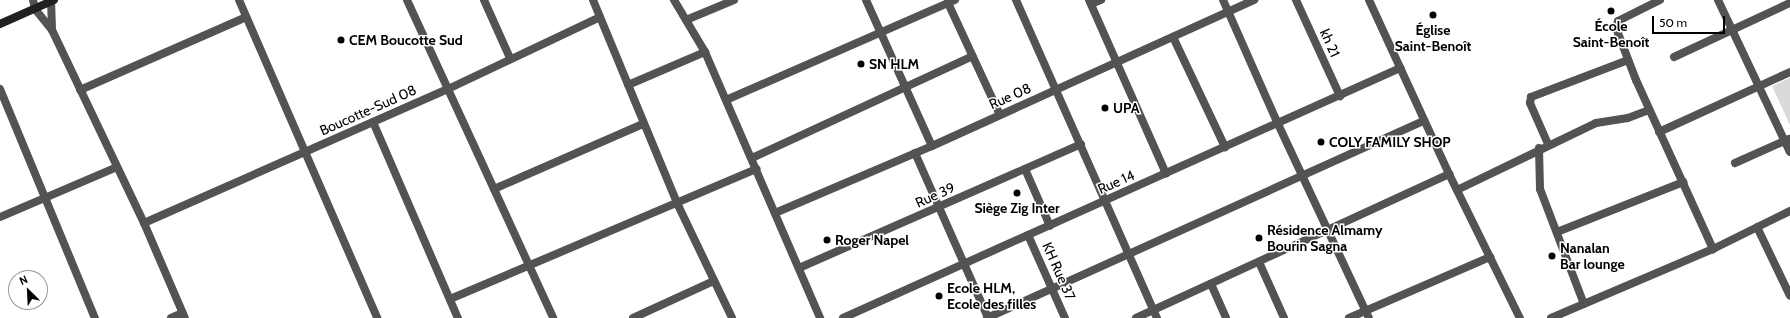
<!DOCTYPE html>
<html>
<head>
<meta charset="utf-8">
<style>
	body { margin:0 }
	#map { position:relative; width:1790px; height:318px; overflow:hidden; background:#fff; font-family:Cabin,sans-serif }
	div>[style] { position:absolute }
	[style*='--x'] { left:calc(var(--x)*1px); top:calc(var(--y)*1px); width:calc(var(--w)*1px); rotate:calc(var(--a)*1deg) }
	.green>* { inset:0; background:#dadada }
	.street>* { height:8px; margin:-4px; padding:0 4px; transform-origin:4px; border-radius:4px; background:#535353 }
	.secondary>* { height:8px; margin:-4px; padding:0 4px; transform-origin:4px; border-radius:4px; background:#202020 }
	.dots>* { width:11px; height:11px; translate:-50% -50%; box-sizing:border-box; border:2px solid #fff; border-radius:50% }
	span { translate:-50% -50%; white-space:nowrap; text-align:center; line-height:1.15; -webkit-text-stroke:3px #fff; paint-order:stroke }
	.poi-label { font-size:14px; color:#000; font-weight:700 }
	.left { translate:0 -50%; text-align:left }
	.street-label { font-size:14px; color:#000 }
	.north { position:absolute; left:8px; top:270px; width:40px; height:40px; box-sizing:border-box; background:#fff; border:1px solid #999; border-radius:50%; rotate:336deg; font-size:11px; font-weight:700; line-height:16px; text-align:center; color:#000 }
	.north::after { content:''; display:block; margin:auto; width:14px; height:18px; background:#000; clip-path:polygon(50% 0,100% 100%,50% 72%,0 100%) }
	.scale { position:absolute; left:1652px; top:16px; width:73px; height:18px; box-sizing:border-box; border:2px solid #000; border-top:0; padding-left:5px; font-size:12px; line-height:14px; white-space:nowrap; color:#000; -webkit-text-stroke:3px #fff; paint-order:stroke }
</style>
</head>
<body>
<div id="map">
	<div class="green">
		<div style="clip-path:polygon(1790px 78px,1790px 125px,1772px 86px)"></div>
	</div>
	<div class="street">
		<div style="--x:33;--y:0;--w:9;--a:77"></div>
		<div style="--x:35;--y:9;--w:27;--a:51"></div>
		<div style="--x:52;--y:30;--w:214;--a:64.5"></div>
		<div style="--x:144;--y:223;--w:103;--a:66.7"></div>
		<div style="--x:51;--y:0;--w:30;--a:88"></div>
		<div style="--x:239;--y:0;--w:347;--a:66.5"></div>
		<div style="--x:407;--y:0;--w:350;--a:65.3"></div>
		<div style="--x:484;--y:0;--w:64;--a:65.9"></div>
		<div style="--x:593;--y:0;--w:220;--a:67.5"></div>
		<div style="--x:677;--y:203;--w:127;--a:64.4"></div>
		<div style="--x:674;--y:0;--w:61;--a:59.2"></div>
		<div style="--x:705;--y:52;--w:290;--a:66.6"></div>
		<div style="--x:866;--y:0;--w:160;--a:65.7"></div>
		<div style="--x:1016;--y:0;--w:348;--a:66.1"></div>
		<div style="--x:1089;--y:0;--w:190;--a:66.1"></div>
		<div style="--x:1223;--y:0;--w:136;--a:66.1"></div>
		<div style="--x:1278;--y:124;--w:214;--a:64.9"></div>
		<div style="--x:1296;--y:0;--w:106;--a:65.4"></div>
		<div style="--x:1369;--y:0;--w:192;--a:65.3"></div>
		<div style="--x:1449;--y:174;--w:161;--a:63.8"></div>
		<div style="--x:1660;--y:0;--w:47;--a:153.4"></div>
		<div style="--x:1618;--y:21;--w:7;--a:106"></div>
		<div style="--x:1616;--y:28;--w:56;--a:69"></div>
		<div style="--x:1636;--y:80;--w:186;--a:65.5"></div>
		<div style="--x:1718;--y:0;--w:168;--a:64.7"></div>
		<div style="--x:948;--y:3;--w:123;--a:65.1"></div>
		<div style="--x:1091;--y:4;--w:11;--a:-22"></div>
		<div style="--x:686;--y:20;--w:52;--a:-22.6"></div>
		<div style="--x:1173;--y:37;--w:122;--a:64.7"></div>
		<div style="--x:1674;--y:57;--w:128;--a:-25"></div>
		<div style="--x:628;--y:85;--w:84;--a:-23.2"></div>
		<div style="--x:0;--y:89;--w:248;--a:67.5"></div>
		<div style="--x:80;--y:90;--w:181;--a:-23.7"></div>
		<div style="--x:726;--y:100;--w:250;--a:-23.6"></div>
		<div style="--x:373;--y:122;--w:214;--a:66.6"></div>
		<div style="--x:1659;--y:132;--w:144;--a:-24.6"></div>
		<div style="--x:1548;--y:144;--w:45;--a:-113.7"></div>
		<div style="--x:1530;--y:103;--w:6;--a:-81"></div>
		<div style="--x:1531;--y:97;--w:104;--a:-20.9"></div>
		<div style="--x:1539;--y:148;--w:41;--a:88.6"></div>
		<div style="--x:1540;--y:189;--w:123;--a:69.1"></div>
		<div style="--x:915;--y:153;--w:180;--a:66.1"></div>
		<div style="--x:752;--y:158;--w:243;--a:-24.8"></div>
		<div style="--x:1735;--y:163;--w:59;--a:-24"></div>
		<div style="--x:1025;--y:169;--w:62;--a:66.3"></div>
		<div style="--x:494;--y:189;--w:163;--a:-23.6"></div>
		<div style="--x:1457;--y:190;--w:154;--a:-25.7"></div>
		<div style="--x:1596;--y:123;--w:32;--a:-9"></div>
		<div style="--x:1628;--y:118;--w:22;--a:-21"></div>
		<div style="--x:775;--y:213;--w:171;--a:-23.1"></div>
		<div style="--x:932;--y:146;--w:354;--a:-24.4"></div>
		<div style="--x:0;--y:217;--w:127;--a:-23.1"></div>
		<div style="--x:144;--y:223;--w:332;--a:-23.8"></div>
		<div style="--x:448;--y:89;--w:168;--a:-25.3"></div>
		<div style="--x:1757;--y:227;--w:76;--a:64.4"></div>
		<div style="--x:1557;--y:232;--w:136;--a:-21.6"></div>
		<div style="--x:1028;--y:235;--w:91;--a:66"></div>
		<div style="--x:1259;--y:262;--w:61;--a:65.9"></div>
		<div style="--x:799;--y:268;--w:308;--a:-23.7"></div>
		<div style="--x:1211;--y:284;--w:37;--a:66"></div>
		<div style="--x:450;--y:299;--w:333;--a:-23"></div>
		<div style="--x:171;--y:318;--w:12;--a:-24"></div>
		<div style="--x:633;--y:318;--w:89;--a:-24.6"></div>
		<div style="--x:843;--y:318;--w:611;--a:-24.17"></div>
		<div style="--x:987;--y:318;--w:479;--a:-24.3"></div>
		<div style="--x:1136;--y:318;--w:345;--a:-24.7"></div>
		<div style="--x:1349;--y:318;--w:154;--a:-23.4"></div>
		<div style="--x:1551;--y:318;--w:176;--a:-23.1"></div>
		<div style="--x:1713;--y:249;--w:86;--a:-26.3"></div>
	</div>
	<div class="secondary">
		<div style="--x:0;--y:24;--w:59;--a:-24"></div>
	</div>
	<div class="dots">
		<div style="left:1611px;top:11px;background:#000"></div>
		<div style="left:1433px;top:15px;background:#000"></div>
		<div style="left:341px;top:40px;background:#000"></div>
		<div style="left:861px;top:64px;background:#000"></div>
		<div style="left:1105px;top:108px;background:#000"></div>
		<div style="left:1321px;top:142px;background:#000"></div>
		<div style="left:1017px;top:193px;background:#000"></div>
		<div style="left:1259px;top:238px;background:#000"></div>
		<div style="left:827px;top:240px;background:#000"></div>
		<div style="left:1552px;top:256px;background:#000"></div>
		<div style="left:939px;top:296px;background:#000"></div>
	</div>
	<div class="poi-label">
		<span style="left:1611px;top:34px">École<br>Saint-Benoît</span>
		<span style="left:1433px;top:38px">Église<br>Saint-Benoît</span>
		<span class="left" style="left:349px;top:40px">CEM Boucotte Sud</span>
		<span class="left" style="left:869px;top:64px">SN HLM</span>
		<span class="left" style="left:1113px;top:108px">UPA</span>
		<span class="left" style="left:1329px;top:142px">COLY FAMILY SHOP</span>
		<span style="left:1017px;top:208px">Siège Zig Inter</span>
		<span class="left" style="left:1267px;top:238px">Résidence Almamy<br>Bourin Sagna</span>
		<span class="left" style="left:835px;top:240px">Roger Napel</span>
		<span class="left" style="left:1560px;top:256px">Nanalan<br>Bar lounge</span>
		<span class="left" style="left:947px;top:296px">Ecole HLM,<br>Ecole des filles</span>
	</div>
	<div class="street-label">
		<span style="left:1330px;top:43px;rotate:66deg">kh 21</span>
		<span style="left:1010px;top:96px;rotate:-24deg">Rue 08</span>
		<span style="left:368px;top:110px;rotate:-24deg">Boucotte-Sud 08</span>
		<span style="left:1116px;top:182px;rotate:-24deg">Rue 14</span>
		<span style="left:935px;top:195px;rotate:-24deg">Rue 39</span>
		<span style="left:1059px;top:271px;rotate:66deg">KH Rue 37</span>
	</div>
	<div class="north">N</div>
	<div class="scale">50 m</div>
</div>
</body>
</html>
